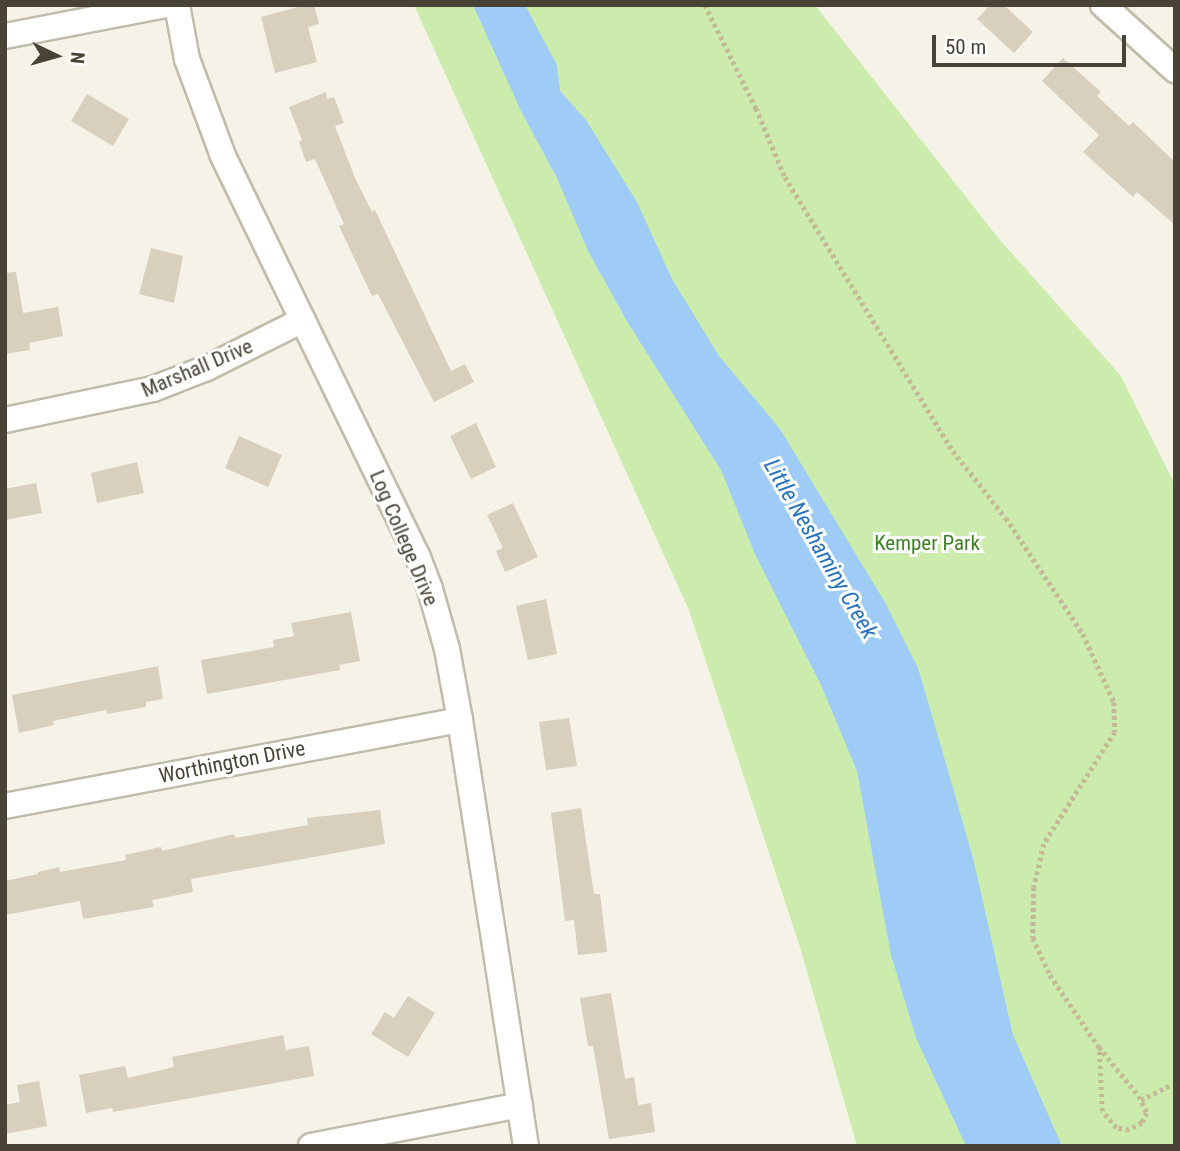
<!DOCTYPE html>
<html>
<head>
<meta charset="utf-8">
<style>
	body { margin:0 }
	#map { position:relative; width:1180px; height:1151px; overflow:hidden; background:#f5f2e7; font-family:"Roboto Condensed",sans-serif }
	div>[style] { position:absolute }
	[style*='--x'] { left:calc(var(--x)*1px); top:calc(var(--y)*1px); width:calc(var(--w)*1px); rotate:calc(var(--a)*1deg) }
	.green>* { inset:0; background:#cbecad }
	.water>* { inset:0; background:#9fccf6 }
	.building>* { inset:0; background:#d8cfbc }
	.path>* { height:4.5px; margin-top:-2.25px; transform-origin:0; background:repeating-linear-gradient(90deg,#c4b899 0 3.5px,transparent 0 7px) }
	.roads { filter:drop-shadow(2px 0 #c1bba9) drop-shadow(-2px 0 #c1bba9) drop-shadow(0 2px #c1bba9) drop-shadow(0 -2px #c1bba9) }
	.street>* { height:24px; margin:-12px; padding:0 12px; transform-origin:12px; border-radius:12px; background:#fff }
	span { translate:-50% -50%; white-space:nowrap; text-align:center; line-height:1.15; -webkit-text-stroke:6px #fff; paint-order:stroke }
	.street-label { font-size:21px; color:#494336 }
	.park-label { font-size:21px; color:#3f8024 }
	.water-label { font-size:23px; color:#2672be; font-style:italic }
	.frame { position:absolute; inset:0; border:7px solid #494336; pointer-events:none }
	.north { position:absolute; left:21px; top:21px; width:70px; height:70px; -webkit-text-stroke:5px #fff; paint-order:stroke; rotate:95deg; font-size:19px; font-weight:700; line-height:28px; text-align:center; color:#494336 }
	.north::after { content:''; display:block; margin:auto; width:24px; height:32px; background:#494336; clip-path:polygon(50% 0,100% 100%,50% 72%,0 100%) }
	.scale { position:absolute; left:932px; top:35px; width:194px; height:32px; box-sizing:border-box; border:4px solid #494336; border-top:0; padding-left:9px; font-size:21px; line-height:24px; white-space:nowrap; color:#494336; -webkit-text-stroke:5px #fff; paint-order:stroke }
</style>
</head>
<body>
<div id="map">
	<div class="green">
		<div style="clip-path:polygon(414px 5px,815px 5px,999px 239px,1121px 376px,1175px 485px,1175px 1146px,857px 1146px,800px 947px,689px 610px)"></div>
	</div>
	<div class="water">
		<div style="clip-path:polygon(473px 5px,525px 5px,557px 65px,560px 91px,586px 120px,637px 202px,672px 279px,719px 356px,780px 429px,886px 604px,918px 668px,945px 760px,973px 858px,1013px 1035px,1062px 1146px,966px 1146px,916px 1038px,891px 955px,857px 771px,821px 685px,755px 554px,721px 470px,628px 323px,588px 251px,557px 178px,521px 111px)"></div>
	</div>
	<div class="building">
		<div style="clip-path:polygon(305px 5px,314px 5px,319px 24px,308px 27px,317px 62px,275px 73px,261px 17px)"></div>
		<div style="clip-path:polygon(990px 5px,1004px 5px,1033px 32px,1014px 53px,977px 19px)"></div>
		<div style="clip-path:polygon(1063px 58px,1101px 92px,1097px 96px,1129px 126px,1133px 122px,1175px 162px,1175px 225px,1137px 192px,1133px 197px,1083px 152px,1099px 135px,1042px 81px)"></div>
		<div style="clip-path:polygon(326px 92px,327px 99px,334px 97px,344px 123px,335px 126px,355px 178px,372px 212px,375px 210px,451px 371px,465px 364px,474px 382px,434px 402px,378px 294px,372px 296px,339px 226px,344px 224px,315px 159px,306px 162px,299px 142px,302px 140px,289px 107px)"></div>
		<div style="clip-path:polygon(87px 94px,129px 119px,113px 146px,71px 121px)"></div>
		<div style="clip-path:polygon(151px 248px,183px 256px,174px 303px,139px 294px)"></div>
		<div style="clip-path:polygon(16px 272px,23px 313px,58px 307px,63px 336px,29px 343px,30px 350px,5px 354px,5px 273px)"></div>
		<div style="clip-path:polygon(476px 423px,496px 467px,471px 479px,450px 436px)"></div>
		<div style="clip-path:polygon(239px 436px,282px 455px,268px 487px,225px 468px)"></div>
		<div style="clip-path:polygon(137px 462px,144px 493px,97px 503px,91px 473px)"></div>
		<div style="clip-path:polygon(36px 483px,42px 513px,5px 520px,5px 489px)"></div>
		<div style="clip-path:polygon(513px 503px,538px 557px,505px 572px,496px 551px,503px 548px,487px 515px)"></div>
		<div style="clip-path:polygon(546px 599px,557px 654px,528px 660px,516px 606px)"></div>
		<div style="clip-path:polygon(351px 612px,360px 661px,339px 665px,340px 670px,207px 694px,201px 660px,274px 647px,273px 640px,294px 636px,291px 623px)"></div>
		<div style="clip-path:polygon(158px 666px,163px 699px,146px 702px,146px 707px,107px 714px,106px 710px,53px 721px,54px 725px,19px 733px,12px 695px)"></div>
		<div style="clip-path:polygon(569px 718px,577px 766px,546px 770px,539px 722px)"></div>
		<div style="clip-path:polygon(581px 808px,594px 894px,600px 894px,607px 952px,578px 955px,574px 920px,565px 921px,551px 813px)"></div>
		<div style="clip-path:polygon(380px 810px,385px 844px,191px 879px,193px 892px,152px 900px,154px 907px,83px 919px,80px 901px,5px 915px,5px 881px,38px 874px,38px 872px,59px 867px,60px 872px,126px 860px,125px 855px,161px 847px,162px 851px,234px 834px,235px 838px,308px 825px,307px 818px)"></div>
		<div style="clip-path:polygon(611px 993px,625px 1079px,634px 1077px,638px 1105px,651px 1103px,655px 1132px,609px 1139px,593px 1046px,588px 1046px,580px 998px)"></div>
		<div style="clip-path:polygon(408px 996px,435px 1013px,408px 1057px,371px 1034px,385px 1012px,394px 1018px)"></div>
		<div style="clip-path:polygon(283px 1035px,286px 1050px,309px 1046px,314px 1076px,113px 1112px,112px 1108px,86px 1113px,79px 1075px,125px 1066px,128px 1078px,174px 1067px,172px 1057px)"></div>
		<div style="clip-path:polygon(39px 1081px,47px 1126px,5px 1134px,5px 1105px,20px 1102px,17px 1085px)"></div>
	</div>
	<div class="path">
		<div style="--x:705;--y:5;--w:115;--a:63.7"></div>
		<div style="--x:756;--y:108;--w:75;--a:67.2"></div>
		<div style="--x:785;--y:177;--w:321;--a:58.5"></div>
		<div style="--x:953;--y:451;--w:85;--a:51.7"></div>
		<div style="--x:1006;--y:518;--w:139;--a:56.4"></div>
		<div style="--x:1083;--y:634;--w:75;--a:65.5"></div>
		<div style="--x:1114;--y:702;--w:30;--a:88"></div>
		<div style="--x:1115;--y:732;--w:133;--a:122.4"></div>
		<div style="--x:1044;--y:844;--w:44;--a:103.1"></div>
		<div style="--x:1034;--y:887;--w:51;--a:91.1"></div>
		<div style="--x:1033;--y:938;--w:41;--a:65.3"></div>
		<div style="--x:1050;--y:975;--w:87;--a:55.8"></div>
		<div style="--x:1099;--y:1047;--w:63;--a:50.8"></div>
		<div style="--x:1139;--y:1096;--w:19;--a:65"></div>
		<div style="--x:1147;--y:1113;--w:11;--a:117"></div>
		<div style="--x:1142;--y:1123;--w:15;--a:152"></div>
		<div style="--x:1129;--y:1130;--w:13;--a:-171"></div>
		<div style="--x:1116;--y:1128;--w:22;--a:-129"></div>
		<div style="--x:1102;--y:1111;--w:64;--a:-92.7"></div>
		<div style="--x:1141;--y:1100;--w:35;--a:-27"></div>
	</div>
	<div class="roads">
		<div class="street">
			<div style="--x:177;--y:5;--w:55;--a:79.5"></div>
			<div style="--x:187;--y:59;--w:103;--a:69.6"></div>
			<div style="--x:223;--y:156;--w:444;--a:64.1"></div>
			<div style="--x:417;--y:555;--w:36;--a:69"></div>
			<div style="--x:430;--y:589;--w:62;--a:74.2"></div>
			<div style="--x:447;--y:649;--w:72;--a:79.6"></div>
			<div style="--x:460;--y:720;--w:431;--a:81.2"></div>
			<div style="--x:1103;--y:5;--w:97;--a:42.1"></div>
			<div style="--x:5;--y:36;--w:164;--a:-10.9"></div>
			<div style="--x:5;--y:420;--w:151;--a:-11.8"></div>
			<div style="--x:153;--y:389;--w:58;--a:-21.3"></div>
			<div style="--x:207;--y:368;--w:107;--a:-26.6"></div>
			<div style="--x:5;--y:806;--w:463;--a:-10.7"></div>
			<div style="--x:311;--y:1146;--w:213;--a:-11.1"></div>
		</div>
	</div>
	<div class="street-label">
		<span style="left:197px;top:368px;rotate:-23deg">Marshall Drive</span>
		<span style="left:404px;top:538px;rotate:67deg">Log College Drive</span>
		<span style="left:232px;top:762px;rotate:-11deg">Worthington Drive</span>
	</div>
	<div class="park-label">
		<span style="left:927px;top:543px">Kemper Park</span>
	</div>
	<div class="water-label">
		<span style="left:820px;top:549px;rotate:60deg">Little Neshaminy Creek</span>
	</div>
	<div class="frame"></div>
	<div class="north">N</div>
	<div class="scale">50 m</div>
</div>
</body>
</html>
